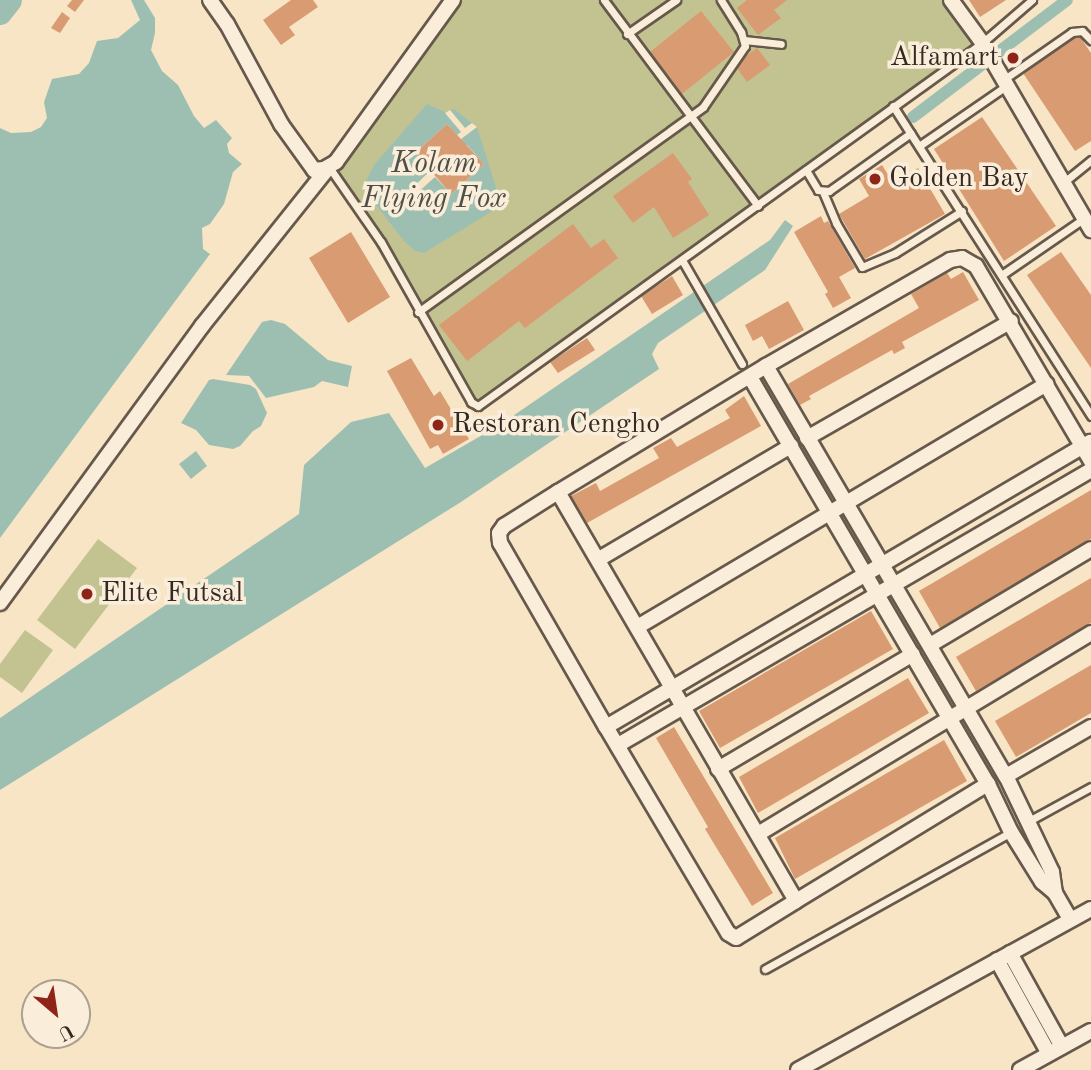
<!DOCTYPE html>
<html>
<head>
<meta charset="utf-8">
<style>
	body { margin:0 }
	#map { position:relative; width:1091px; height:1070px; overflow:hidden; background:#f8e5c6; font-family:"Old Standard TT",serif }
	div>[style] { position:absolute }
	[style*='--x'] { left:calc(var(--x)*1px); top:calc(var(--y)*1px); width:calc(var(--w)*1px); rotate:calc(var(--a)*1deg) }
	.green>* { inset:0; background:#c3c391 }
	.water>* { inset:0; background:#9dbfb2 }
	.pier>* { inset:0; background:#f8e5c6 }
	.canal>* { height:12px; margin:-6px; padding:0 6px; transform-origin:6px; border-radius:6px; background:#9dbfb2 }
	.river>* { height:23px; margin:-11.5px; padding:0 11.5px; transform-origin:11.5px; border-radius:11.5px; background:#9dbfb2 }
	.building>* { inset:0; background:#d99b71 }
	.roads { filter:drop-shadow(2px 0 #66594c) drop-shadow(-2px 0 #66594c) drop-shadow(0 2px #66594c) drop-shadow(0 -2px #66594c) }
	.service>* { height:7px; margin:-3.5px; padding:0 3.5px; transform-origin:3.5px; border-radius:3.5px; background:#faeeda }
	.minor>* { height:14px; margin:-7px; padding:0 7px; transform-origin:7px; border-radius:7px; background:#faeeda }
	.dots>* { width:19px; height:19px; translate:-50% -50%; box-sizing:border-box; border:4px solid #faeeda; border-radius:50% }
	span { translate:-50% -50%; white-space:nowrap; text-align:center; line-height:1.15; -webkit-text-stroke:7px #faeeda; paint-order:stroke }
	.poi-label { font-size:28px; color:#352a23 }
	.right { translate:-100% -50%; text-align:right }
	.left { translate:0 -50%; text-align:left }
	.water-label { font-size:30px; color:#4f4f47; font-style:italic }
	.north { position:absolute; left:21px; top:979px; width:70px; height:70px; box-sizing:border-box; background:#faeeda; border:2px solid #aba091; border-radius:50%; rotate:151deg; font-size:19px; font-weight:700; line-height:28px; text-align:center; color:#352a23 }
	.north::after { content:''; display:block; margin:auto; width:24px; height:32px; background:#8f2418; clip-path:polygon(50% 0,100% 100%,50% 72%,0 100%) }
</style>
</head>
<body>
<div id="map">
	<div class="green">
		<div style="clip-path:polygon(457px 0,957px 0,986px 45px,469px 409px,333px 171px)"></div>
		<div style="clip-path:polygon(98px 539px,137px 568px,75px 649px,37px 620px)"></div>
		<div style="clip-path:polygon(25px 630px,53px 650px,22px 693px,0 677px,0 664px)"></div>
	</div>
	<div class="water">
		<div style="clip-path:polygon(131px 0,144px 0,155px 18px,155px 33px,151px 50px,162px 71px,178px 85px,194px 116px,204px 128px,216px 120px,232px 138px,227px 144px,229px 153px,242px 164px,233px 172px,224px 204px,210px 224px,202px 228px,203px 249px,210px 254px,0 538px,0 128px,11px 133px,31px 132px,41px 127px,47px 118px,44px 102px,52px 79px,79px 74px,89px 63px,97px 41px,118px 38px,140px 20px)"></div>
		<div style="clip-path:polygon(427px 104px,445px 112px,454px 109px,477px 127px,500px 200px,491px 212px,424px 253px,415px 251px,404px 241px,369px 196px,364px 185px,374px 165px)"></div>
		<div style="clip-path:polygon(785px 220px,793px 226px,765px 270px,658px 343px,652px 354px,659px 369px,461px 502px,0 790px,0 718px,299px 514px,304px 465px,351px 422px,389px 413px,425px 468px,498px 426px,770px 240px)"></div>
		<div style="clip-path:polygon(271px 320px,285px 324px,328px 360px,352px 366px,348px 387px,322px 381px,314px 387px,266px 398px,249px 376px,226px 375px,262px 322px)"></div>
		<div style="clip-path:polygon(213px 379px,250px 385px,256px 389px,267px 413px,261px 426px,253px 431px,240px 446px,233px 449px,209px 445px,196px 430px,181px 423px,209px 380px)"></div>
		<div style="clip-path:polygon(196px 451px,207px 466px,191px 479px,179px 464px)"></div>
	</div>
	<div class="pier">
		<div style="clip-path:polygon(450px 110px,465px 128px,472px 123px,477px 127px,461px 139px,455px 156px,467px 145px,484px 164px,451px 194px,435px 177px,405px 204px,401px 199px,431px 170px,415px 153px,447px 124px,457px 135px,461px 132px,445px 113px)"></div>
	</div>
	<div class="canal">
		<div style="--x:913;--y:117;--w:193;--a:-37.2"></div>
	</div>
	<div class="river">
		<div style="--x:0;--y:13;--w:16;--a:-52"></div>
	</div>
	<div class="building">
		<div style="clip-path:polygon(72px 0,84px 0,75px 12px,67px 6px)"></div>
		<div style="clip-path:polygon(291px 0,313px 0,318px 7px,289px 27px,295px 35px,281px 45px,263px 20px)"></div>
		<div style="clip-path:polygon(747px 0,787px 0,774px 10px,781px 18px,758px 35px,737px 8px)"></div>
		<div style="clip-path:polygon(969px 0,1006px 0,980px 17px)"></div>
		<div style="clip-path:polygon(701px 11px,734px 52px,682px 94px,650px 52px)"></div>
		<div style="clip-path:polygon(62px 12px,70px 18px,60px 33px,51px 28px)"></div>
		<div style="clip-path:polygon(1080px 37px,1091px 53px,1091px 141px,1075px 151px,1023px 73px,1074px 38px)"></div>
		<div style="clip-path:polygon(757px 48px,770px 65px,747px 82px,737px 68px,746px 56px)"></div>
		<div style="clip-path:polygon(982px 117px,1056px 226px,1004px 261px,934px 149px)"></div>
		<div style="clip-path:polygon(447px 124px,484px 164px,451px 194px,415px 153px)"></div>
		<div style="clip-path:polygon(673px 153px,692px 179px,688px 182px,709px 215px,673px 238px,654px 207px,633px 223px,613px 196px)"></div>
		<div style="clip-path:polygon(882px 165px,893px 183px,918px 168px,945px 214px,865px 259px,839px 214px,869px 196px,859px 179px)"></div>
		<div style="clip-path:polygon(821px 216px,824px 223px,828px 221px,855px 268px,839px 277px,851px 298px,833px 308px,825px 294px,828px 292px,794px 232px)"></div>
		<div style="clip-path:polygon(573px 224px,591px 248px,604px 239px,618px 258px,525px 328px,519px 321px,467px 361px,439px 325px)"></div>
		<div style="clip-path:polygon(351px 232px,390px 297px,348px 323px,309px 258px)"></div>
		<div style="clip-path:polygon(1061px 252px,1091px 295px,1091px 368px,1027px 275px)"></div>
		<div style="clip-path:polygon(963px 272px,979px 300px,902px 342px,905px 348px,894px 354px,892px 350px,809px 396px,811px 399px,800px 405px,788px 384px,919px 308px,911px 294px,947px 273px,951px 279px)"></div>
		<div style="clip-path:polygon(672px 276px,683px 295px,652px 314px,641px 296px)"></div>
		<div style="clip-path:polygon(788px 301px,804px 330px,769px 349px,762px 336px,753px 341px,745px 325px)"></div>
		<div style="clip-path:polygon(587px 338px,595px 350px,558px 373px,550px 362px)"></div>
		<div style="clip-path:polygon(411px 358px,434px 396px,440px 391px,469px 439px,443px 454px,438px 445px,430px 449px,387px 371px)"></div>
		<div style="clip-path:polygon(744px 396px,761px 426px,587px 523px,571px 496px,596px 483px,600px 491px,659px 458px,653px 448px,671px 438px,677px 447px,730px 418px,725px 410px)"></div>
		<div style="clip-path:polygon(1091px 490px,1091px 539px,940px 628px,919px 591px)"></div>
		<div style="clip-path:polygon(1091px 578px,1091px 623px,976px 691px,956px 657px)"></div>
		<div style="clip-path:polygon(871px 611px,893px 649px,720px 748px,699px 711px)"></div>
		<div style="clip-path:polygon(1091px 665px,1091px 713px,1016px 757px,995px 721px)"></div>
		<div style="clip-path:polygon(908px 678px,929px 713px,758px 813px,739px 777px)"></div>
		<div style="clip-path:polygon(674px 727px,773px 893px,752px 906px,705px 829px,708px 827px,656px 738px)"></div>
		<div style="clip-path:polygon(944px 740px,967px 781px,795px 879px,775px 838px)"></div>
	</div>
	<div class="roads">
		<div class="service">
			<div style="--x:604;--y:0;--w:257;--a:53.2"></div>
			<div style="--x:627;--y:34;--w:60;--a:-34.8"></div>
			<div style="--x:744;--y:40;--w:37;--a:6"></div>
			<div style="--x:1003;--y:80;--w:84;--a:-34.8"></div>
			<div style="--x:1072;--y:32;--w:10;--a:-6"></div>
			<div style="--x:1082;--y:31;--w:13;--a:45"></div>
			<div style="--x:893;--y:106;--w:368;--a:57.4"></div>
			<div style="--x:919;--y:146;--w:106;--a:-34.6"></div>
			<div style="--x:329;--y:167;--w:91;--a:55.3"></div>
			<div style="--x:381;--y:242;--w:184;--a:60.6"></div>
			<div style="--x:471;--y:402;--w:8;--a:30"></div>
			<div style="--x:478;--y:406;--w:621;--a:-35.76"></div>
			<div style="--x:982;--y:43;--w:66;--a:-40.7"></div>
			<div style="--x:806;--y:170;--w:23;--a:59"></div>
			<div style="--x:818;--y:190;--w:11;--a:5"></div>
			<div style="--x:829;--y:191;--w:100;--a:-35.3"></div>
			<div style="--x:1064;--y:182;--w:35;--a:-39"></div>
			<div style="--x:823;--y:192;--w:34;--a:67"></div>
			<div style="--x:836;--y:223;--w:51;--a:59.4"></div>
			<div style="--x:862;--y:267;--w:36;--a:-23"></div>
			<div style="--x:895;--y:253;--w:79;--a:-32.1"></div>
			<div style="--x:682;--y:260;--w:120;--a:60"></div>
			<div style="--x:1003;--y:274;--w:97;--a:-34.5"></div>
			<div style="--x:418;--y:312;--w:351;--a:-35.7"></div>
			<div style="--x:703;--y:107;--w:74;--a:-55.5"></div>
			<div style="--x:745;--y:46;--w:15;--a:-106"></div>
			<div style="--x:741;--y:32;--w:38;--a:-122"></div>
			<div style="--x:1027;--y:822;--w:73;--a:-28.7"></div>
			<div style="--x:765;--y:969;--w:282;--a:-29.1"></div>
		</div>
		<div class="minor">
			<div style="--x:210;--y:0;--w:29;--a:55"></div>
			<div style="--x:227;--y:24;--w:114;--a:61.6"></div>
			<div style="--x:281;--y:124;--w:57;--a:54.3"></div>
			<div style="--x:314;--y:170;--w:10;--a:-6"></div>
			<div style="--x:324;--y:169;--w:14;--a:-30"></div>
			<div style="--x:336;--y:162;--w:200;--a:-54.2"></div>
			<div style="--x:951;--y:0;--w:51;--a:53.8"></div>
			<div style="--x:981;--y:41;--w:219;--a:59.8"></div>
			<div style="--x:766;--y:366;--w:475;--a:59.7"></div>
			<div style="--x:1006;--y:776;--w:106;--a:64.4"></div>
			<div style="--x:1052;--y:872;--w:21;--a:82"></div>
			<div style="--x:750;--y:377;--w:471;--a:59.7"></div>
			<div style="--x:988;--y:784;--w:53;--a:64.4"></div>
			<div style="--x:1011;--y:832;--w:59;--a:58.2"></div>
			<div style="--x:1042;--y:882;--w:17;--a:40"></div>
			<div style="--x:1055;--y:893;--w:30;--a:60"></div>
			<div style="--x:807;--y:438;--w:235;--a:-29.8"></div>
			<div style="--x:558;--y:492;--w:473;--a:59.8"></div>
			<div style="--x:796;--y:901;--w:225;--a:-31.4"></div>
			<div style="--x:599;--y:559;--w:223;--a:-30.5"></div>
			<div style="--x:0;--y:603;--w:343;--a:-53.9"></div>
			<div style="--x:202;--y:326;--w:203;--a:-51.4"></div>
			<div style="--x:639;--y:626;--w:474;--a:-30.7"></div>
			<div style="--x:930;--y:645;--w:187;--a:-30.8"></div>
			<div style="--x:606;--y:727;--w:562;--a:-30.49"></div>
			<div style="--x:618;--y:745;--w:547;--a:-30.17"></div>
			<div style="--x:718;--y:769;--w:226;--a:-30.5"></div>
			<div style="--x:1006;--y:776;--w:98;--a:-30"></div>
			<div style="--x:758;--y:834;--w:389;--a:-31.1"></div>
			<div style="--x:796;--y:901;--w:70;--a:148.3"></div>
			<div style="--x:736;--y:938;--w:9;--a:-148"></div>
			<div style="--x:728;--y:933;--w:239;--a:-120.6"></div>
			<div style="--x:606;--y:727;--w:212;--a:-119.9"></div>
			<div style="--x:500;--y:543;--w:10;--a:-96"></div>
			<div style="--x:499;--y:533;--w:9;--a:-54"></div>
			<div style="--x:504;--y:526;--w:64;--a:-32.2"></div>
			<div style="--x:558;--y:492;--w:243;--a:-31.2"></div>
			<div style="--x:766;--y:366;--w:212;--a:-29.9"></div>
			<div style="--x:950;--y:260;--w:12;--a:-9"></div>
			<div style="--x:962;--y:258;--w:16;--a:30"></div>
			<div style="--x:976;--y:266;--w:226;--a:59.5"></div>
			<div style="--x:1010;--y:953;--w:107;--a:61"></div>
			<div style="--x:997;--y:960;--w:107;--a:61"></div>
			<div style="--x:798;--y:1070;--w:334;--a:-28.8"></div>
			<div style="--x:1020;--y:1070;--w:81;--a:-28.8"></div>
		</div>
	</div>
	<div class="dots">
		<div style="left:1013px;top:58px;background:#8f2418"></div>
		<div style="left:875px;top:179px;background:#8f2418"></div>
		<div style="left:438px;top:425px;background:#8f2418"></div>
		<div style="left:87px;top:594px;background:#8f2418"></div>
	</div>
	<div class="poi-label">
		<span class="right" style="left:999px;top:58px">Alfamart</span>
		<span class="left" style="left:889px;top:179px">Golden Bay</span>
		<span class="left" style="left:452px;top:425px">Restoran Cengho</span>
		<span class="left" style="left:101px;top:594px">Elite Futsal</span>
	</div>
	<div class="water-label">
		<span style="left:434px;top:181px">Kolam<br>Flying Fox</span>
	</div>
	<div class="north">U</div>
</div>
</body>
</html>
